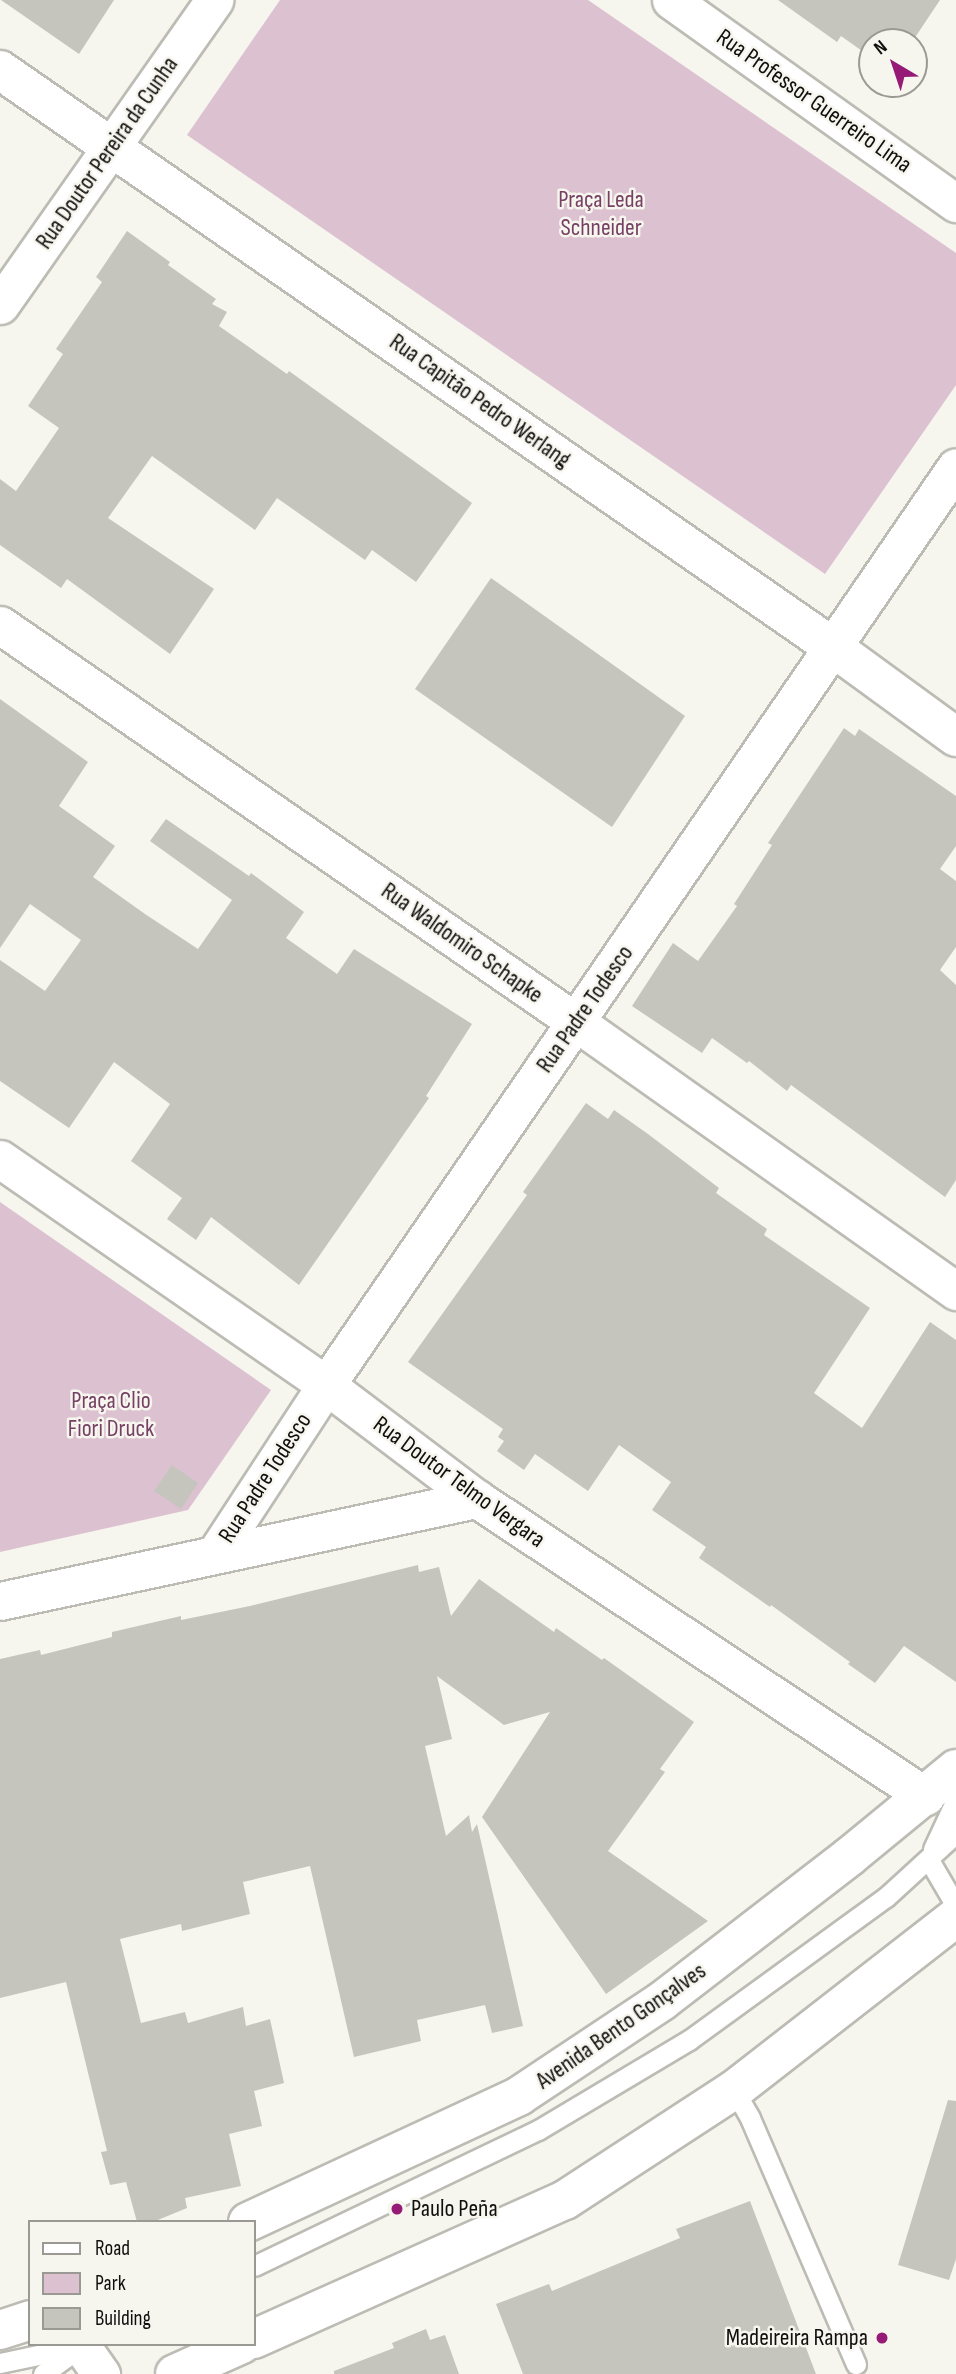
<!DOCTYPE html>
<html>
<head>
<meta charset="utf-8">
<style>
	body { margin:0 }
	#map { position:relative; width:956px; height:2374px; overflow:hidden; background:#f6f5ee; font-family:"Sofia Sans Condensed",sans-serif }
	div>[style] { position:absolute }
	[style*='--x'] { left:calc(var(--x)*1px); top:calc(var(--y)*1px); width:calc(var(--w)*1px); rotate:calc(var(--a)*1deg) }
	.green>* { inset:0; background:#dcc2d1 }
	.building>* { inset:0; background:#c5c5be }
	.roads { filter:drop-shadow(2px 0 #bcbcb5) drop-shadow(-2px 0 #bcbcb5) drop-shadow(0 2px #bcbcb5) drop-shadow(0 -2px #bcbcb5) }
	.service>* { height:19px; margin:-9.5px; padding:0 9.5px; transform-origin:9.5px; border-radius:9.5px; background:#fff }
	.minor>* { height:37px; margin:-18.5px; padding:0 18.5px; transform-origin:18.5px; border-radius:18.5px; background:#fff }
	.tertiary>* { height:38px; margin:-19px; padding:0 19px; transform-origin:19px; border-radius:19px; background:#fff }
	.primary>* { height:38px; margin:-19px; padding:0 19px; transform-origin:19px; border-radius:19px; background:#fff }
	.dots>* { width:19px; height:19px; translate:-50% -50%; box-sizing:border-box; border:4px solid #f6f5ee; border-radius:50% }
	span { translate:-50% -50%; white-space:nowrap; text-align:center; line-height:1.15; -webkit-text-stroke:5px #f6f5ee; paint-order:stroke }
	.street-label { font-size:24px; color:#100f0d }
	.park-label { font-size:24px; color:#764064 }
	.poi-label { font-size:24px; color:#100f0d }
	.left { translate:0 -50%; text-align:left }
	.right { translate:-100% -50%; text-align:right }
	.legend { position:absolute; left:28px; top:2220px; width:228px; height:126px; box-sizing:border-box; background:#f6f5ee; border:2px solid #9a9994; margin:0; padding:9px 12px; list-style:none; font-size:21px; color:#100f0d }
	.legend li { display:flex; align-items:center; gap:14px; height:35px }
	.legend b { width:35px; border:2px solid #9a9994 }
	.north { position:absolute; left:858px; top:28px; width:70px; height:70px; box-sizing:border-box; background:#f6f5ee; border:2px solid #9a9994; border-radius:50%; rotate:321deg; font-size:19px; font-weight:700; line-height:28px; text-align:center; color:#100f0d }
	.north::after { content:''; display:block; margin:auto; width:24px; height:32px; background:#951b76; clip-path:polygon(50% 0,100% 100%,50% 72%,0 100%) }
</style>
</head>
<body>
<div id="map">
	<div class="green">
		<div style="clip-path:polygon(280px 0,588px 0,956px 253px,956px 385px,825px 574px,187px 135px)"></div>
		<div style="clip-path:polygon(0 1202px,271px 1390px,188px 1510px,0 1552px)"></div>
	</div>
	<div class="building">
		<div style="clip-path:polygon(1px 0,114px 0,79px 54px)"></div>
		<div style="clip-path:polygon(778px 0,940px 0,912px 42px,872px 42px,872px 58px,841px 36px,837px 42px)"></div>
		<div style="clip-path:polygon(127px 231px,170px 262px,168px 265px,216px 299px,212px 304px,227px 312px,219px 326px,287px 374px,289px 371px,472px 503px,416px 582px,372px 550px,365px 560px,277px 498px,255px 530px,152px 456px,108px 518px,214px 589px,170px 654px,67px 579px,61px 588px,0 545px,0 479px,16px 491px,59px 428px,28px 406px,63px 354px,56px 349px,102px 282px,96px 277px)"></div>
		<div style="clip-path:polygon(491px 578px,685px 716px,612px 827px,415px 689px)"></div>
		<div style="clip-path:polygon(0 699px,88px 762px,59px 806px,115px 846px,93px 877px,145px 914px,198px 949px,232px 900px,150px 841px,166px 819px,249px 876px,251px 873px,304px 912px,286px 938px,337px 974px,354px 949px,472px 1024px,426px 1096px,429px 1098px,299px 1285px,211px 1217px,196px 1240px,167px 1219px,182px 1198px,131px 1161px,170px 1104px,114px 1062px,69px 1128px,0 1081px,0 960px,45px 991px,81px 940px,30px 904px,0 948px)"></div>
		<div style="clip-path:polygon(844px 728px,855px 736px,859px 729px,956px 796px,956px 846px,940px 869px,956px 881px,956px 947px,940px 970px,956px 985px,956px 1180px,945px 1197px,791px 1085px,787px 1091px,749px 1061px,747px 1063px,712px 1038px,702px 1053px,632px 1006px,673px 943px,698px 961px,737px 906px,734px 904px,772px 845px,768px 843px)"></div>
		<div style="clip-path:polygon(586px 1103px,608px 1119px,614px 1110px,648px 1134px,719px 1188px,716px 1193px,767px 1229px,764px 1235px,870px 1308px,814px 1393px,862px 1428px,930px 1322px,956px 1340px,956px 1682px,904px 1646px,875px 1683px,848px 1664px,850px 1662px,771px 1605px,770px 1607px,699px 1558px,706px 1547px,652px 1510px,671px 1482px,619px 1445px,588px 1491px,535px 1454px,524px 1470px,497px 1451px,504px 1441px,498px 1437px,503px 1429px,408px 1362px,527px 1195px,523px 1192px)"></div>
		<div style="clip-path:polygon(172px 1465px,198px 1483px,181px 1509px,154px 1491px)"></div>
		<div style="clip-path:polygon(418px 1565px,419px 1572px,439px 1567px,451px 1616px,479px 1579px,554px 1632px,556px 1628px,602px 1660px,604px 1658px,694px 1722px,660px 1769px,665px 1772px,608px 1851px,708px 1921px,606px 1994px,482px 1817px,550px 1712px,504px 1725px,437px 1676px,452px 1739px,425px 1746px,446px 1836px,469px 1815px,472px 1832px,477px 1824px,523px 2026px,492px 2033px,485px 2005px,417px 2020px,421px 2041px,354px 2057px,310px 1866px,243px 1882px,250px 1914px,182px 1931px,181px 1924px,120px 1939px,141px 2023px,185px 2012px,188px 2023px,243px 2007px,246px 2026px,270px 2019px,284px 2083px,254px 2091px,262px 2126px,229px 2134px,241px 2186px,185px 2198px,187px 2208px,153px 2222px,137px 2222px,126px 2182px,110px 2185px,101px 2152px,107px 2151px,66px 1982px,0 1998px,0 1659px,40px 1650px,41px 1655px,112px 1637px,112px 1632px,181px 1616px,181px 1620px,250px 1606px)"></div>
		<div style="clip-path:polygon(948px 2100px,956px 2101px,956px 2259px,949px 2280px,898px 2265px)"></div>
		<div style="clip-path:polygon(750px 2201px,816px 2374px,523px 2374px,496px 2304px,549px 2284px,552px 2291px,680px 2238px,676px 2229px)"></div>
		<div style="clip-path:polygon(426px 2329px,430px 2340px,445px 2335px,459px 2374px,334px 2374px,334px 2371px,394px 2348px,392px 2343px)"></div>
	</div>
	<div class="roads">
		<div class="service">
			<div style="--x:933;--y:1849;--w:54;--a:-64.9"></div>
			<div style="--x:929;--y:1860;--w:53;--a:59.6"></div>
			<div style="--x:734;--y:2090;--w:32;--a:60"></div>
			<div style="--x:750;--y:2118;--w:268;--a:66.7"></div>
			<div style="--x:254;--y:2266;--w:315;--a:-25.6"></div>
			<div style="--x:538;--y:2130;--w:176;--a:-30.8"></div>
			<div style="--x:689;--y:2040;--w:243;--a:-36"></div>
			<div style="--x:886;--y:1897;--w:95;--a:-42.4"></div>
			<div style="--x:0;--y:2363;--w:83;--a:-11.9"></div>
			<div style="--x:43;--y:2374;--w:39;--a:-36"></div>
		</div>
		<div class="minor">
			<div style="--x:671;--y:0;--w:350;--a:35.5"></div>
			<div style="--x:0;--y:305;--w:373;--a:-54.9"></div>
			<div style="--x:0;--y:625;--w:700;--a:34.58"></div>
			<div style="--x:576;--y:1022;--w:466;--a:35.3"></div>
			<div style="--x:0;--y:1159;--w:397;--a:34.7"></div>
			<div style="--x:326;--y:1385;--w:189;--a:37.1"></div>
			<div style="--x:477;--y:1499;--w:538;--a:33.54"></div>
			<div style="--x:216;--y:1553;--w:201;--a:-56.8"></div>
			<div style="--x:326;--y:1385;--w:1113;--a:-55.54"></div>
			<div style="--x:0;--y:1601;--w:488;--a:-12.1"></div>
			<div style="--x:80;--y:2344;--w:37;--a:55"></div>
		</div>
		<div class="tertiary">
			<div style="--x:0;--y:70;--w:1015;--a:34.72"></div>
			<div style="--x:834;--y:648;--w:151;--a:36.1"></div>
		</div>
		<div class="primary">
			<div style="--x:248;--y:2222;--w:299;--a:-24.9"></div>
			<div style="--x:519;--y:2096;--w:172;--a:-33.6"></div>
			<div style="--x:662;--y:2001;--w:237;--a:-37.6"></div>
			<div style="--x:850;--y:1856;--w:137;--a:-39.4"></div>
			<div style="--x:0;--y:2330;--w:32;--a:-18"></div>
			<div style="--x:254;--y:2339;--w:341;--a:-24.1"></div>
			<div style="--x:565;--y:2200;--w:202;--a:-33.1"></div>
			<div style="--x:734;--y:2090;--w:281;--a:-37.9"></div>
			<div style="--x:175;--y:2374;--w:73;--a:-24.1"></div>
		</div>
	</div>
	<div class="dots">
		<div style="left:397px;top:2209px;background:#951b76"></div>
		<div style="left:882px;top:2338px;background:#951b76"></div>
	</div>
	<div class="street-label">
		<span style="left:814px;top:101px;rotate:35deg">Rua Professor Guerreiro Lima</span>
		<span style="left:107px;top:153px;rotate:-55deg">Rua Doutor Pereira da Cunha</span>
		<span style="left:480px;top:401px;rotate:35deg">Rua Capitão Pedro Werlang</span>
		<span style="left:462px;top:943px;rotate:35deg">Rua Waldomiro Schapke</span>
		<span style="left:585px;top:1009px;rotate:-55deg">Rua Padre Todesco</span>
		<span style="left:265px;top:1478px;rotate:-57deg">Rua Padre Todesco</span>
		<span style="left:459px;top:1482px;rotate:36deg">Rua Doutor Telmo Vergara</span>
		<span style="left:621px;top:2026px;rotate:-35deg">Avenida Bento Gonçalves</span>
	</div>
	<div class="park-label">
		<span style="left:601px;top:214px">Praça Leda<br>Schneider</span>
		<span style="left:111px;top:1415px">Praça Clio<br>Fiori Druck</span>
	</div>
	<div class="poi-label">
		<span class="left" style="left:411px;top:2209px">Paulo Peña</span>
		<span class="right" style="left:868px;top:2338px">Madeireira Rampa</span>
	</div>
	<ul class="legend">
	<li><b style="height:9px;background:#fff"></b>Road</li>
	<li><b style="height:19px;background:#dcc2d1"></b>Park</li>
	<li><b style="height:19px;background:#c5c5be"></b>Building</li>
	</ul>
	<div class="north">N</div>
</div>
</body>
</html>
